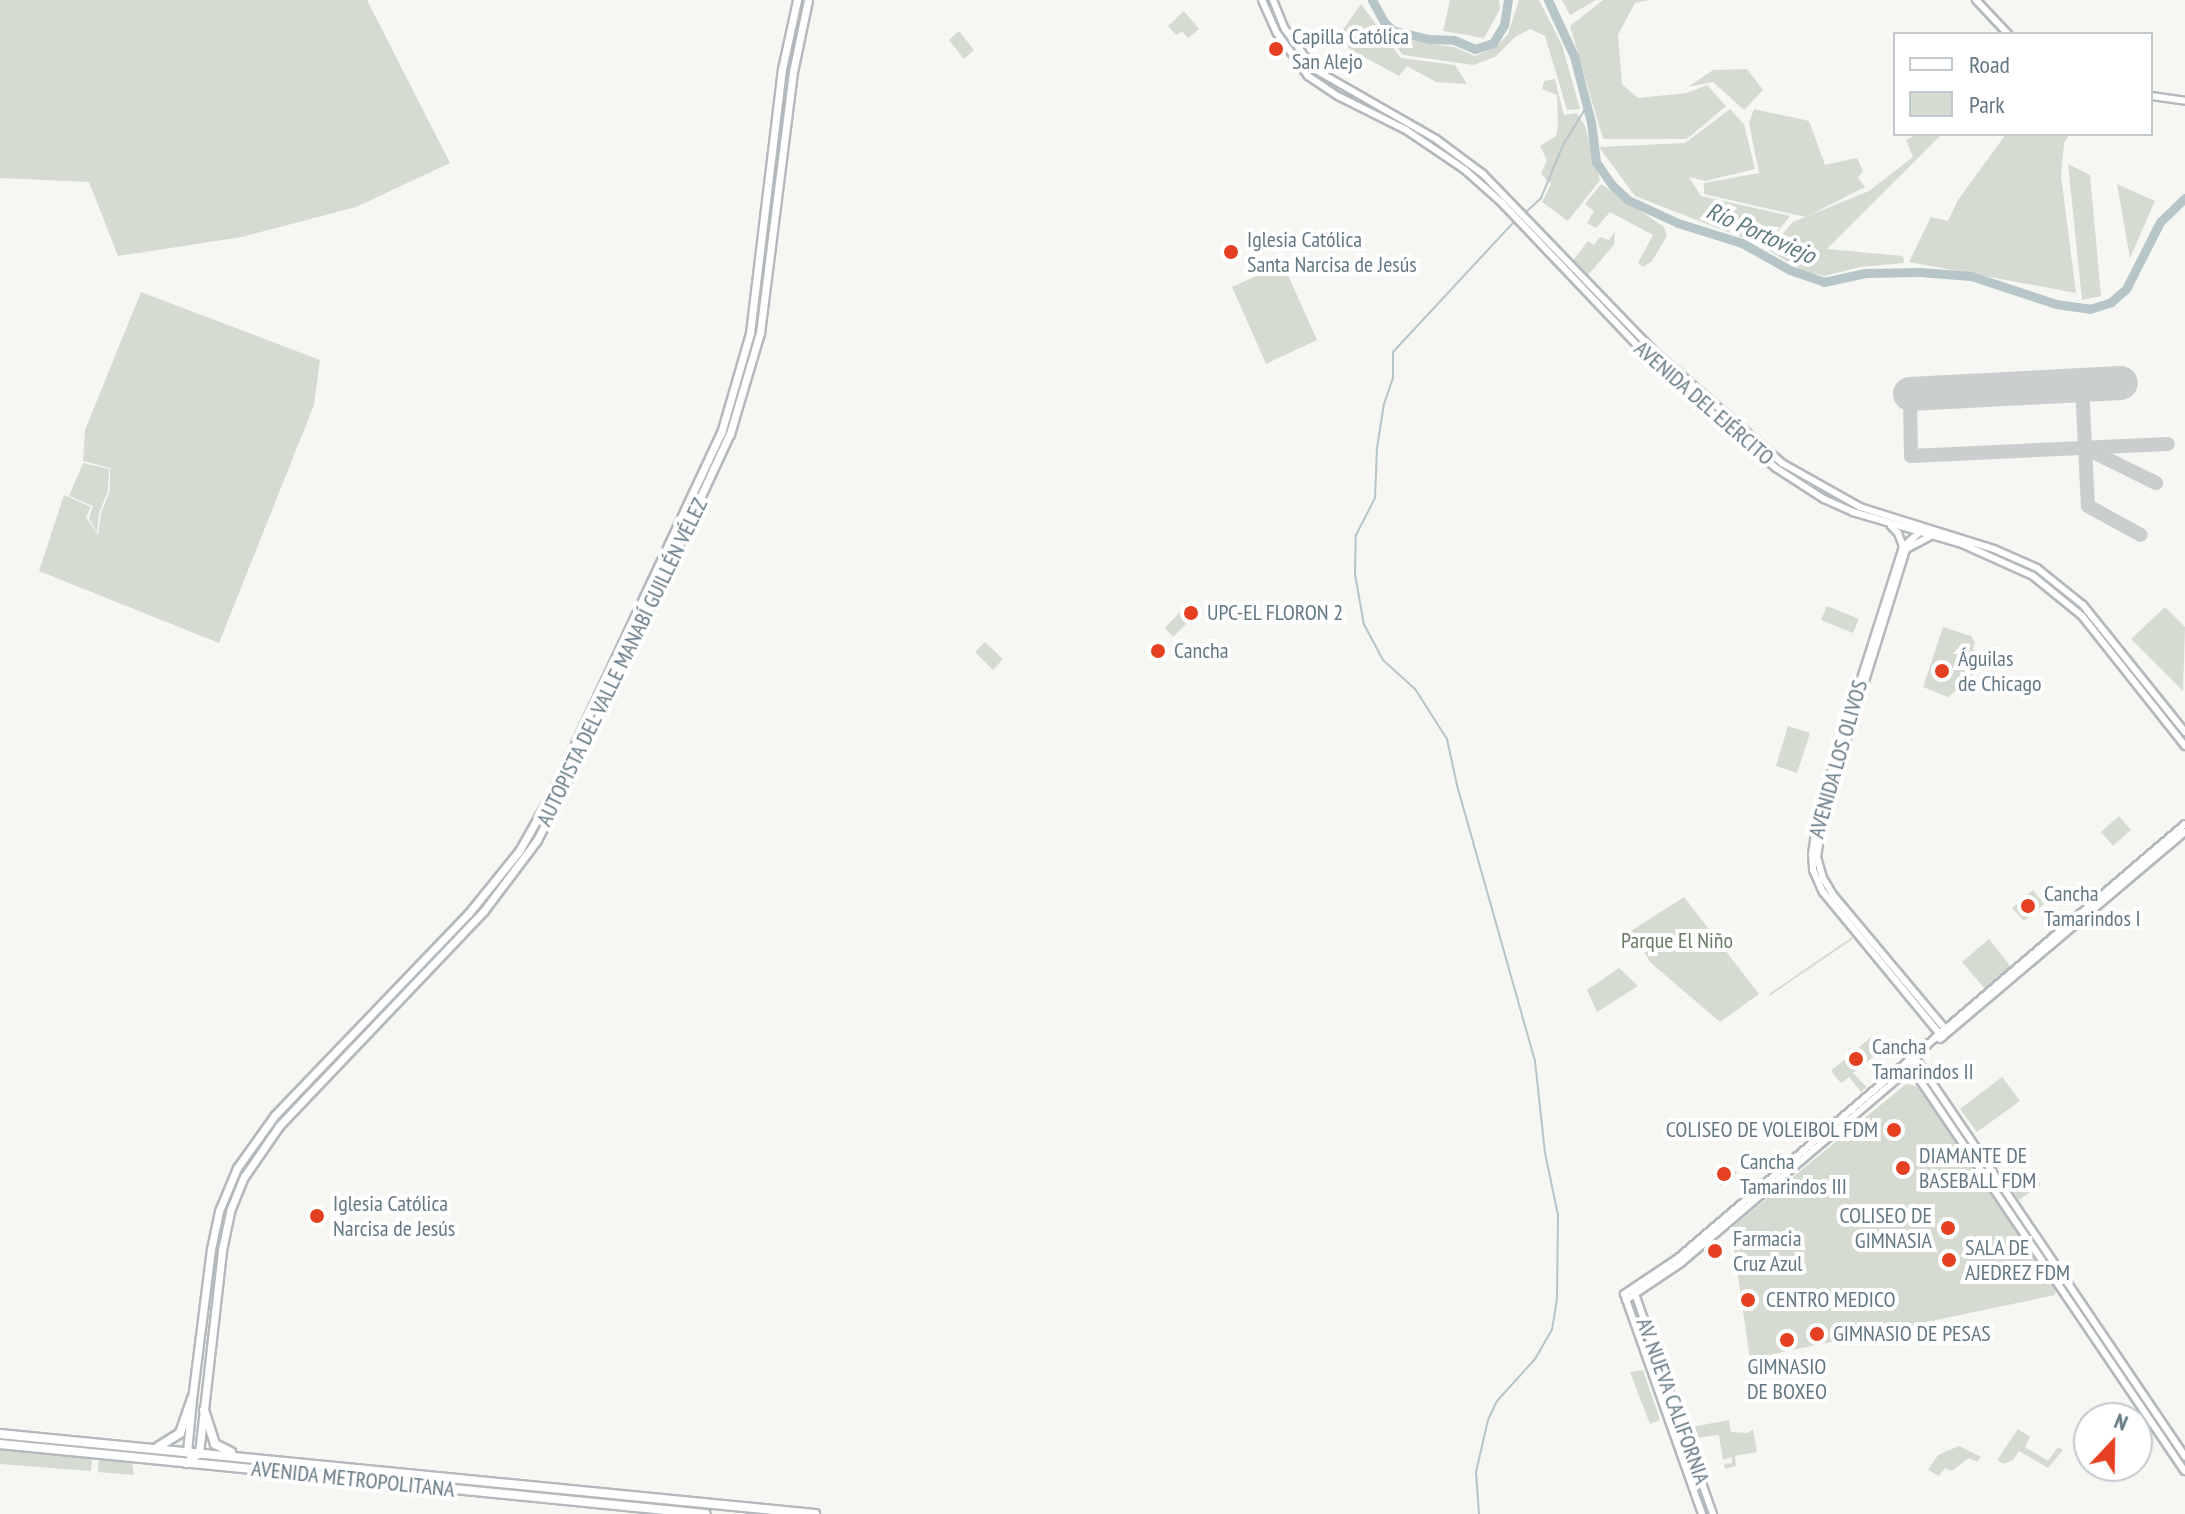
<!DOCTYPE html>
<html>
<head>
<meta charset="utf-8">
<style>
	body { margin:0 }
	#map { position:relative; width:2185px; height:1514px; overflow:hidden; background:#f6f6f2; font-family:"PT Sans Narrow",sans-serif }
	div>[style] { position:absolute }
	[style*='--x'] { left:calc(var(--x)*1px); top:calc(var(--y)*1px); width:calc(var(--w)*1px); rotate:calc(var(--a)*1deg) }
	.green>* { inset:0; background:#d6dbd1 }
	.stream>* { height:2px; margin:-1px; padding:0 1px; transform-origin:1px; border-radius:1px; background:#b6c5c8 }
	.river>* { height:9px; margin:-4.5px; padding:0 4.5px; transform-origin:4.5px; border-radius:4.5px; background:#b6c5c8 }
	.taxiway>* { height:14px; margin:-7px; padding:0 7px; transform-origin:7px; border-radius:7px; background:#cacecf }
	.runway>* { height:34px; margin:-17px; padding:0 17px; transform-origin:17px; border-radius:17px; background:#cacecf }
	.roads { filter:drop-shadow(2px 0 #b3b9bd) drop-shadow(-2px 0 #b3b9bd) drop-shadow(0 2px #b3b9bd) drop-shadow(0 -2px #b3b9bd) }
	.secondary>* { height:6px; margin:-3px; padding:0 3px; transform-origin:3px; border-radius:3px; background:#fff }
	.primary>* { height:7px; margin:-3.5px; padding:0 3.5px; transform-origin:3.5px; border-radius:3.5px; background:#fff }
	.highway>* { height:8px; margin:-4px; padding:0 4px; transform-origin:4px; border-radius:4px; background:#fff }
	.dots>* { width:22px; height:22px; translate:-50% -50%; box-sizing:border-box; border:4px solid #fff; border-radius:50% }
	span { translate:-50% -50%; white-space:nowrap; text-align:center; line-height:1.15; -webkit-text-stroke:8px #fff; paint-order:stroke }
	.poi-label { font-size:22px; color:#647884 }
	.left { translate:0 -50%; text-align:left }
	.right { translate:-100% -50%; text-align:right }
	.street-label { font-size:22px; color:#647884 }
	.park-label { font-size:22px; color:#6a7b63 }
	.water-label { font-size:24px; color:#607b81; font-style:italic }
	.legend { position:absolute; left:1893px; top:32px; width:260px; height:104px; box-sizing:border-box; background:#fff; border:2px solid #c1c9ce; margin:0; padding:10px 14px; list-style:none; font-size:24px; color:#647884 }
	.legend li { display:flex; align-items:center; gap:16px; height:40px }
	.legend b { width:40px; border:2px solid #c1c9ce }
	.north { position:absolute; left:2073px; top:1402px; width:80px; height:80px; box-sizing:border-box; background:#fff; border:2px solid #c1c9ce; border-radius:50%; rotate:22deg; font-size:22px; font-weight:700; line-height:32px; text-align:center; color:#647884 }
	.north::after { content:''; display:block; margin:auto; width:28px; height:36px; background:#e64022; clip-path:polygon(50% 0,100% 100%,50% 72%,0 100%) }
</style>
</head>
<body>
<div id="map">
	<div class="green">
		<div style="clip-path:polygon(0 0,367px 0,450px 163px,356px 207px,242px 237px,118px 256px,89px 182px,0 178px)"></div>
		<div style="clip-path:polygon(1450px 0,1499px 0,1500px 9px,1484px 38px,1443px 31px)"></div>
		<div style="clip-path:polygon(1519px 0,1539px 0,1562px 45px,1580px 109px,1567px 110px,1545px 36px,1530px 29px,1515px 37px,1495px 57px,1473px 65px,1403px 55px,1389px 38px,1454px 47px,1475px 56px,1496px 47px,1508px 34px)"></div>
		<div style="clip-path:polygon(1562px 0,1596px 0,1570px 15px)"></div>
		<div style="clip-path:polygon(1603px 0,1649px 0,1635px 3px,1618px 35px,1622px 84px,1638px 98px,1687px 93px,1707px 85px,1726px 106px,1687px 139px,1603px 139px,1570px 26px)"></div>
		<div style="clip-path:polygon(1361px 4px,1401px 58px,1455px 65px,1467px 84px,1436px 82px,1407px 66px,1399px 76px,1335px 41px)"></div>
		<div style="clip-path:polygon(1184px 11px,1199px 29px,1188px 38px,1182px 31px,1176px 35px,1168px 26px)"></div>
		<div style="clip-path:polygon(959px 31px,974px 50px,964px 59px,949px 40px)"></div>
		<div style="clip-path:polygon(1747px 69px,1763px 90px,1744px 110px,1713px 82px,1688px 87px,1713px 70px)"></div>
		<div style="clip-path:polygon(1555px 79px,1564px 115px,1577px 113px,1585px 126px,1600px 180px,1568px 221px,1542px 202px,1551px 184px,1541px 174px,1547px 160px,1540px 146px,1556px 136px,1558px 126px,1557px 95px,1542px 89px,1544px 81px)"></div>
		<div style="clip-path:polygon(1730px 109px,1744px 124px,1755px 169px,1705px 181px,1689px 177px,1701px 196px,1790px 216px,1766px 247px,1635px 196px,1599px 147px,1685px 143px)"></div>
		<div style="clip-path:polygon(1754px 109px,1809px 121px,1825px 165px,1857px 158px,1863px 171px,1858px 178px,1865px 187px,1806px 217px,1704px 194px,1704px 183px,1759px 173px,1749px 123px)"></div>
		<div style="clip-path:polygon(1917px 134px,1942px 134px,1827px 249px,1903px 256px,1904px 263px,1861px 267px,1824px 276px,1801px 270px,1768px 250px,1793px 222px,1869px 191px,1913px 157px,1906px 140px)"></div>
		<div style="clip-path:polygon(2006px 134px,2070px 134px,2064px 143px,2061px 176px,2076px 293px,1909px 262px,1931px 217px,1948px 221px,1958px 200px)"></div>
		<div style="clip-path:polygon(2068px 164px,2090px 175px,2101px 296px,2082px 300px)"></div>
		<div style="clip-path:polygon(1601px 184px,1664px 227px,1667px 236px,1652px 261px,1643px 267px,1638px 263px,1653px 235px,1610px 212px,1596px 228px,1587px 223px,1594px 211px,1585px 204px)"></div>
		<div style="clip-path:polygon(2117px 184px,2155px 201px,2130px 258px)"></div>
		<div style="clip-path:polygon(1615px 232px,1614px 245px,1587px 276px,1571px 263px,1588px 241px,1594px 245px,1600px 237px,1609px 240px)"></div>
		<div style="clip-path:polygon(1283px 264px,1317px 340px,1266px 364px,1232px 287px)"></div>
		<div style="clip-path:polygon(141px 292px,320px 360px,314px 405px,219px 643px,39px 571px,64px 495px,91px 507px,86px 517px,98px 535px,101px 513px,110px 491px,110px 468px,83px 461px,85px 430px)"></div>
		<div style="clip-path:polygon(83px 463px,109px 469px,108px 491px,99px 513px,97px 533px,89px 518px,93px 506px,69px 496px)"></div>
		<div style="clip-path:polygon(1827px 606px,1859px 619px,1853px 633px,1821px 620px)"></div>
		<div style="clip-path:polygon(2165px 607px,2185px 627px,2183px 691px,2131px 639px)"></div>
		<div style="clip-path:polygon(1181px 611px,1190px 620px,1173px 637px,1165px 628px)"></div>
		<div style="clip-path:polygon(1943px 627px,1971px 636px,1975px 643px,1973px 649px,1985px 658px,1967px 681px,1948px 697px,1923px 687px)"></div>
		<div style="clip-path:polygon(985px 642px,1003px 659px,993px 670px,975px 652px)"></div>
		<div style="clip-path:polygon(1788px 726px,1810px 733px,1797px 773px,1776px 766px)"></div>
		<div style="clip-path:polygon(2119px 816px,2131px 830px,2113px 846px,2101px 832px)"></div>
		<div style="clip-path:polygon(2033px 890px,2044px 904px,2024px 921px,2012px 908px)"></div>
		<div style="clip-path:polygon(1684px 897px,1759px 994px,1720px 1022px,1651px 963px,1631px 931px)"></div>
		<div style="clip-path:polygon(1852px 937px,1853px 939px,1769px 996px,1769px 994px)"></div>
		<div style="clip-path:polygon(1989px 939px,2012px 968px,1985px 989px,1962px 962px)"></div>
		<div style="clip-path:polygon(1619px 968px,1638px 986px,1597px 1012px,1587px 990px)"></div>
		<div style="clip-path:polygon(1871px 1037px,1882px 1050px,1853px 1073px,1867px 1087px,1861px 1092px,1849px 1077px,1841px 1083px,1831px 1071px)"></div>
		<div style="clip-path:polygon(2002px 1077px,2020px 1101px,1977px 1132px,1960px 1109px)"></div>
		<div style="clip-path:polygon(1906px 1084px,1919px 1087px,2056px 1285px,2055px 1295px,1750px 1359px,1731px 1228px)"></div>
		<div style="clip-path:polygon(1728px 1162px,1737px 1173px,1721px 1186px,1712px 1175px)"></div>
		<div style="clip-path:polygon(2033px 1174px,2041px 1185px,2019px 1200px,2012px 1190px)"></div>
		<div style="clip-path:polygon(1637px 1313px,1676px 1421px,1676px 1422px,1635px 1314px)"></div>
		<div style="clip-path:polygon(1643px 1370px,1660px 1420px,1650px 1424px,1630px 1372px)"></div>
		<div style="clip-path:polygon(1729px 1420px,1731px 1432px,1748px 1433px,1753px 1429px,1757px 1452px,1735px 1456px,1736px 1466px,1725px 1469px,1724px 1464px,1732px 1463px,1732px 1457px,1723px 1460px,1719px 1435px,1695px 1438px,1692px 1427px)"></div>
		<div style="clip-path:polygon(2018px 1429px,2030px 1437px,2025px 1447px,2048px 1461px,2058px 1447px,2063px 1450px,2048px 1468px,2019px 1451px,2013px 1460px,2004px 1464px,1997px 1460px)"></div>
		<div style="clip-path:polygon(1959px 1446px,1981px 1457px,1977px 1462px,1969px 1458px,1952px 1471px,1945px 1468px,1939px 1476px,1928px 1470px,1938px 1455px)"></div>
		<div style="clip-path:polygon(0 1449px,92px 1457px,91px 1471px,0 1464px)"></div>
		<div style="clip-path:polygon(99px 1458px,132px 1462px,134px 1475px,98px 1472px)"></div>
	</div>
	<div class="stream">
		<div style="--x:1526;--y:212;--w:21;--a:-43"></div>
		<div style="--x:1541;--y:198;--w:57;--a:-67.5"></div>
		<div style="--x:1563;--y:145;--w:42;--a:-58.6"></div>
		<div style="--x:1479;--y:1514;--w:42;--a:-94.1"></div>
		<div style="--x:1476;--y:1472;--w:53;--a:-77"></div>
		<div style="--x:1488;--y:1420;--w:21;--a:-65"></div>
		<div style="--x:1497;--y:1401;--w:57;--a:-47.9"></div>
		<div style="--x:1535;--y:1359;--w:34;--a:-60"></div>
		<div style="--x:1552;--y:1330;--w:33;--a:-81"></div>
		<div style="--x:1557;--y:1297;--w:82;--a:-89.3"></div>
		<div style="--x:1558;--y:1215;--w:63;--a:-101.8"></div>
		<div style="--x:1545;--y:1153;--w:93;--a:-96.2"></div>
		<div style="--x:1535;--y:1061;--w:287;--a:-105.8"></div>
		<div style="--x:1457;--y:785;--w:47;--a:-102.3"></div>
		<div style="--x:1447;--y:739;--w:59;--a:-122.6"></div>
		<div style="--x:1415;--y:689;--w:43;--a:-137.8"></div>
		<div style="--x:1383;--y:660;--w:40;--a:-118"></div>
		<div style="--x:1364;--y:625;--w:52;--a:-100"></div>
		<div style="--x:1355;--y:574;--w:39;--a:-89"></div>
		<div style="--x:1356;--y:535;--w:42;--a:-62.8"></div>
		<div style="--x:1375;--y:498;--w:50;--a:-87.7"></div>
		<div style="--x:1377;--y:448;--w:45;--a:-81"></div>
		<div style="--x:1384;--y:404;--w:28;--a:-71"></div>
		<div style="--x:1393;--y:378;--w:26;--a:-90"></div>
		<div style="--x:1393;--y:352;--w:176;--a:-47.1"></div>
	</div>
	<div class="river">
		<div style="--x:1372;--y:0;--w:26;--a:61"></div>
		<div style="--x:1385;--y:23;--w:12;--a:42"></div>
		<div style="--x:1394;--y:31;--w:36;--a:13"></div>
		<div style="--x:1429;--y:39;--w:25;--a:2"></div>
		<div style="--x:1454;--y:40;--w:23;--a:23"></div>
		<div style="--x:1475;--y:49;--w:19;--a:-18"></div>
		<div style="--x:1493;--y:43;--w:21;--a:-59"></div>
		<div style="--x:1504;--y:25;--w:25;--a:-81"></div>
		<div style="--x:1548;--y:0;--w:62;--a:65.1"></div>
		<div style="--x:1574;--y:56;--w:68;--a:75.6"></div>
		<div style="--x:1591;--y:122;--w:40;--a:82.9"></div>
		<div style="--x:1596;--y:162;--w:29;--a:55"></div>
		<div style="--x:1613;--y:186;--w:21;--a:43"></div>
		<div style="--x:1628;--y:200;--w:55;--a:24.7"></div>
		<div style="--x:1678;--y:223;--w:67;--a:17.4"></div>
		<div style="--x:1742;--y:243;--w:55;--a:29.4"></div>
		<div style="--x:1790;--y:270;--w:36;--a:19"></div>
		<div style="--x:1824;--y:282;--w:42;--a:-12.4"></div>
		<div style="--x:1865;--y:273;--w:55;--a:-1"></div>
		<div style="--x:1920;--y:272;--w:51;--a:4.5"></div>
		<div style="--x:1971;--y:276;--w:89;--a:18.2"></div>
		<div style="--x:2056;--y:304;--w:34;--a:8"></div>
		<div style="--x:2090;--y:309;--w:22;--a:-18"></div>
		<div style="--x:2111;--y:302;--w:20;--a:-41"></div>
		<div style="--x:2126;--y:289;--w:75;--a:-63.1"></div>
		<div style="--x:2160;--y:222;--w:35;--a:-44"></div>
	</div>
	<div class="taxiway">
		<div style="--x:2082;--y:385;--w:121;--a:87.2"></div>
		<div style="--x:2088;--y:506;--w:60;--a:28.7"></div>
		<div style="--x:1910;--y:394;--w:62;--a:89.1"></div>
		<div style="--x:1911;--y:456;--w:257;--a:-2.7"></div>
		<div style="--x:2089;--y:450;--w:75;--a:26.2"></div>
	</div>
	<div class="runway">
		<div style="--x:1910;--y:394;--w:211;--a:-3"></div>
	</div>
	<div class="roads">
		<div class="secondary">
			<div style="--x:1262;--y:0;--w:36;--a:66"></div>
			<div style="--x:1277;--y:33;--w:53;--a:54.2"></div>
			<div style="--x:1308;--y:76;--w:36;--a:34"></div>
			<div style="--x:1338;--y:96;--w:76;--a:26.6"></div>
			<div style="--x:1406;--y:130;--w:71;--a:34.1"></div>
			<div style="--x:1465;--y:170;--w:50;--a:41.7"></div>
			<div style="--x:1502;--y:203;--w:218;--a:46.5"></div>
			<div style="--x:1652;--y:361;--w:164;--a:40.8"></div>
			<div style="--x:1776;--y:468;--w:57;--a:32.9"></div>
			<div style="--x:1824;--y:499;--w:32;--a:24"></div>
			<div style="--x:1853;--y:512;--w:114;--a:16.4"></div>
			<div style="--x:1962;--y:544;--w:78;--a:24.3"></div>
			<div style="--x:2033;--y:576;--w:63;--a:39.2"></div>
			<div style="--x:2082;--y:616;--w:166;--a:51.6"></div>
			<div style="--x:1273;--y:0;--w:31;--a:68"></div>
			<div style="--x:1285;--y:29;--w:49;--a:54.1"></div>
			<div style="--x:1314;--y:69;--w:141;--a:29.8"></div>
			<div style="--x:1436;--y:139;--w:59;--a:36.7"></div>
			<div style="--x:1483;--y:174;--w:250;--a:46"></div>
			<div style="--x:1657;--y:354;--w:166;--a:41.1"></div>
			<div style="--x:1782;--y:463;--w:90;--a:29.4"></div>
			<div style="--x:1860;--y:507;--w:140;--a:17.4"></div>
			<div style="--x:1994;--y:549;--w:47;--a:23.8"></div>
			<div style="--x:2037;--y:568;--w:59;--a:38.8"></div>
			<div style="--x:2083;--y:605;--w:163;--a:51.2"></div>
			<div style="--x:1976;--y:0;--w:47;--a:46.7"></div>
			<div style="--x:2151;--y:96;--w:34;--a:8"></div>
			<div style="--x:1891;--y:526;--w:10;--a:45"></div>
			<div style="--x:1898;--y:533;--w:15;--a:70"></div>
			<div style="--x:1920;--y:532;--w:23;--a:139"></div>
			<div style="--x:1903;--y:547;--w:279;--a:107.7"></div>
			<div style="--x:1818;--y:813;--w:41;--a:98.3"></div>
			<div style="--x:1812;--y:854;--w:16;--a:86"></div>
			<div style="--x:1813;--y:870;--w:24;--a:66"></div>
			<div style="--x:1823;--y:892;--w:188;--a:50.6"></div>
			<div style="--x:1908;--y:543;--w:282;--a:107.3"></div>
			<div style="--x:1824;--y:812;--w:46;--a:98.8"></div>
			<div style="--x:1817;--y:857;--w:22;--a:74"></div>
			<div style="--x:1823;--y:878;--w:21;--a:59"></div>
			<div style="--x:1834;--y:896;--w:175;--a:50.1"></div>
			<div style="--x:1908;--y:548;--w:24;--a:-28"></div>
			<div style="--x:1940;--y:1039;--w:321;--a:-40.2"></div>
			<div style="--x:1916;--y:1059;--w:480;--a:55.9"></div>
			<div style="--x:1911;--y:1067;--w:488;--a:55.9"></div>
			<div style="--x:1634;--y:1291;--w:237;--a:70.5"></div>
			<div style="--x:1626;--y:1300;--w:66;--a:-33.9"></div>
			<div style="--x:1681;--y:1263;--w:302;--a:-40.4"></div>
			<div style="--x:1911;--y:1067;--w:9;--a:-58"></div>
			<div style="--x:1702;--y:1514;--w:233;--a:-109.5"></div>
			<div style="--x:1624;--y:1294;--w:65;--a:-33.7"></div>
			<div style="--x:1678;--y:1258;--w:667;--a:-40.56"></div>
		</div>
		<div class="primary">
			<div style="--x:191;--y:1456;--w:6;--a:-135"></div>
			<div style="--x:187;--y:1452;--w:53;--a:-84.6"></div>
			<div style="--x:192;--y:1399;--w:151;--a:-82.8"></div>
			<div style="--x:211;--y:1249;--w:39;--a:-78"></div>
			<div style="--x:219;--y:1211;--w:47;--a:-67.3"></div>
			<div style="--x:237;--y:1168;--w:65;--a:-54.4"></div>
			<div style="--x:275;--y:1115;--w:279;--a:-46.2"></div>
			<div style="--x:468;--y:914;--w:81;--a:-51"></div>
			<div style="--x:519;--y:851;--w:67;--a:-60.4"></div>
			<div style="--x:552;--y:793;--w:398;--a:-64.9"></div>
			<div style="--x:721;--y:433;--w:104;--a:-73.8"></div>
			<div style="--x:750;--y:333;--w:266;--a:-83.1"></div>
			<div style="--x:782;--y:69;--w:71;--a:-77.7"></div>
			<div style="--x:186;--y:1463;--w:16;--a:-38"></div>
			<div style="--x:199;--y:1453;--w:204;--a:-83.5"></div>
			<div style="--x:222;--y:1250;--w:40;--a:-78"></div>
			<div style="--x:230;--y:1211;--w:37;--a:-68"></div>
			<div style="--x:244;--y:1177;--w:62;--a:-55.5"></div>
			<div style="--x:279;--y:1126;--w:296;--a:-46.4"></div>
			<div style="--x:483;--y:912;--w:90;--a:-53.1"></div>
			<div style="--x:537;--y:840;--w:87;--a:-62.5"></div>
			<div style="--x:577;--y:763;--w:363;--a:-65.1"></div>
			<div style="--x:730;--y:434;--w:105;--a:-73.5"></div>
			<div style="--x:760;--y:333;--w:263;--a:-82.8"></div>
			<div style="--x:793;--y:72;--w:74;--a:-78.2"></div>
		</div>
		<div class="highway">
			<div style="--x:204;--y:1410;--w:36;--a:72"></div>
			<div style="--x:215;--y:1444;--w:18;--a:27"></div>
			<div style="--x:0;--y:1434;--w:819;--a:5.61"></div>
			<div style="--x:0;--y:1444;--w:709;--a:5.66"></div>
			<div style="--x:158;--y:1447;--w:26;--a:-32"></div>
			<div style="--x:180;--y:1433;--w:36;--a:-71"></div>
		</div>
	</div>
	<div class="dots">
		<div style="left:1276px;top:49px;background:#e64022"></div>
		<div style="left:1231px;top:252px;background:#e64022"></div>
		<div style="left:1191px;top:613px;background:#e64022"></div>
		<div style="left:1158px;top:651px;background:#e64022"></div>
		<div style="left:1942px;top:671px;background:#e64022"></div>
		<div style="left:2028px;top:906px;background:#e64022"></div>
		<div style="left:1856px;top:1059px;background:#e64022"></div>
		<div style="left:1894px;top:1130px;background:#e64022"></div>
		<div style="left:1903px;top:1168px;background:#e64022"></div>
		<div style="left:1724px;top:1174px;background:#e64022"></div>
		<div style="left:317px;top:1216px;background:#e64022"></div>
		<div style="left:1948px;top:1228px;background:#e64022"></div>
		<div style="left:1715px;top:1251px;background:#e64022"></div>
		<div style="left:1949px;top:1260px;background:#e64022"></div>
		<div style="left:1748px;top:1300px;background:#e64022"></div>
		<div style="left:1817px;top:1334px;background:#e64022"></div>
		<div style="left:1787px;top:1340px;background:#e64022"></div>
	</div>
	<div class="poi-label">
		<span class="left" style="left:1292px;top:49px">Capilla Católica<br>San Alejo</span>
		<span class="left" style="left:1247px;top:252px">Iglesia Católica<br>Santa Narcisa de Jesús</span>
		<span class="left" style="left:1207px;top:613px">UPC-EL FLORON 2</span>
		<span class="left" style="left:1174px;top:651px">Cancha</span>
		<span class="left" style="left:1958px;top:671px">Águilas<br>de Chicago</span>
		<span class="left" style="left:2044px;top:906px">Cancha<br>Tamarindos I</span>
		<span class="left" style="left:1872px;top:1059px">Cancha<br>Tamarindos II</span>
		<span class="right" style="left:1878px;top:1130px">COLISEO DE VOLEIBOL FDM</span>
		<span class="left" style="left:1919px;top:1168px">DIAMANTE DE<br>BASEBALL FDM</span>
		<span class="left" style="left:1740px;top:1174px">Cancha<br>Tamarindos III</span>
		<span class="left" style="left:333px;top:1216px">Iglesia Católica<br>Narcisa de Jesús</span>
		<span class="right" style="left:1932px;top:1228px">COLISEO DE<br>GIMNASIA</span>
		<span class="left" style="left:1733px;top:1251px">Farmacia<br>Cruz Azul</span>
		<span class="left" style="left:1965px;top:1260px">SALA DE<br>AJEDREZ FDM</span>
		<span class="left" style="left:1766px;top:1300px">CENTRO MEDICO</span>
		<span class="left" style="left:1833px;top:1334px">GIMNASIO DE PESAS</span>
		<span style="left:1787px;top:1379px">GIMNASIO<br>DE BOXEO</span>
	</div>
	<div class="street-label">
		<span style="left:1704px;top:403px;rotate:41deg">AVENIDA DEL EJÉRCITO</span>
		<span style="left:622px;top:662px;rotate:-64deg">AUTOPISTA DEL VALLE MANABÍ GUILLÉN VÉLEZ</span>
		<span style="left:1838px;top:759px;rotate:-74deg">AVENIDA LOS OLIVOS</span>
		<span style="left:1673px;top:1401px;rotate:70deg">AV. NUEVA CALIFORNIA</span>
		<span style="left:353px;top:1479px;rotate:6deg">AVENIDA METROPOLITANA</span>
	</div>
	<div class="park-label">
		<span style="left:1677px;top:941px">Parque El Niño</span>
	</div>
	<div class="water-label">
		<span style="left:1761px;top:233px;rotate:24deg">Río Portoviejo</span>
	</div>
	<ul class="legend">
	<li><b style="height:10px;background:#fff"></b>Road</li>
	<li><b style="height:22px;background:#d6dbd1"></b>Park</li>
	</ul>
	<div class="north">N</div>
</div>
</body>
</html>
